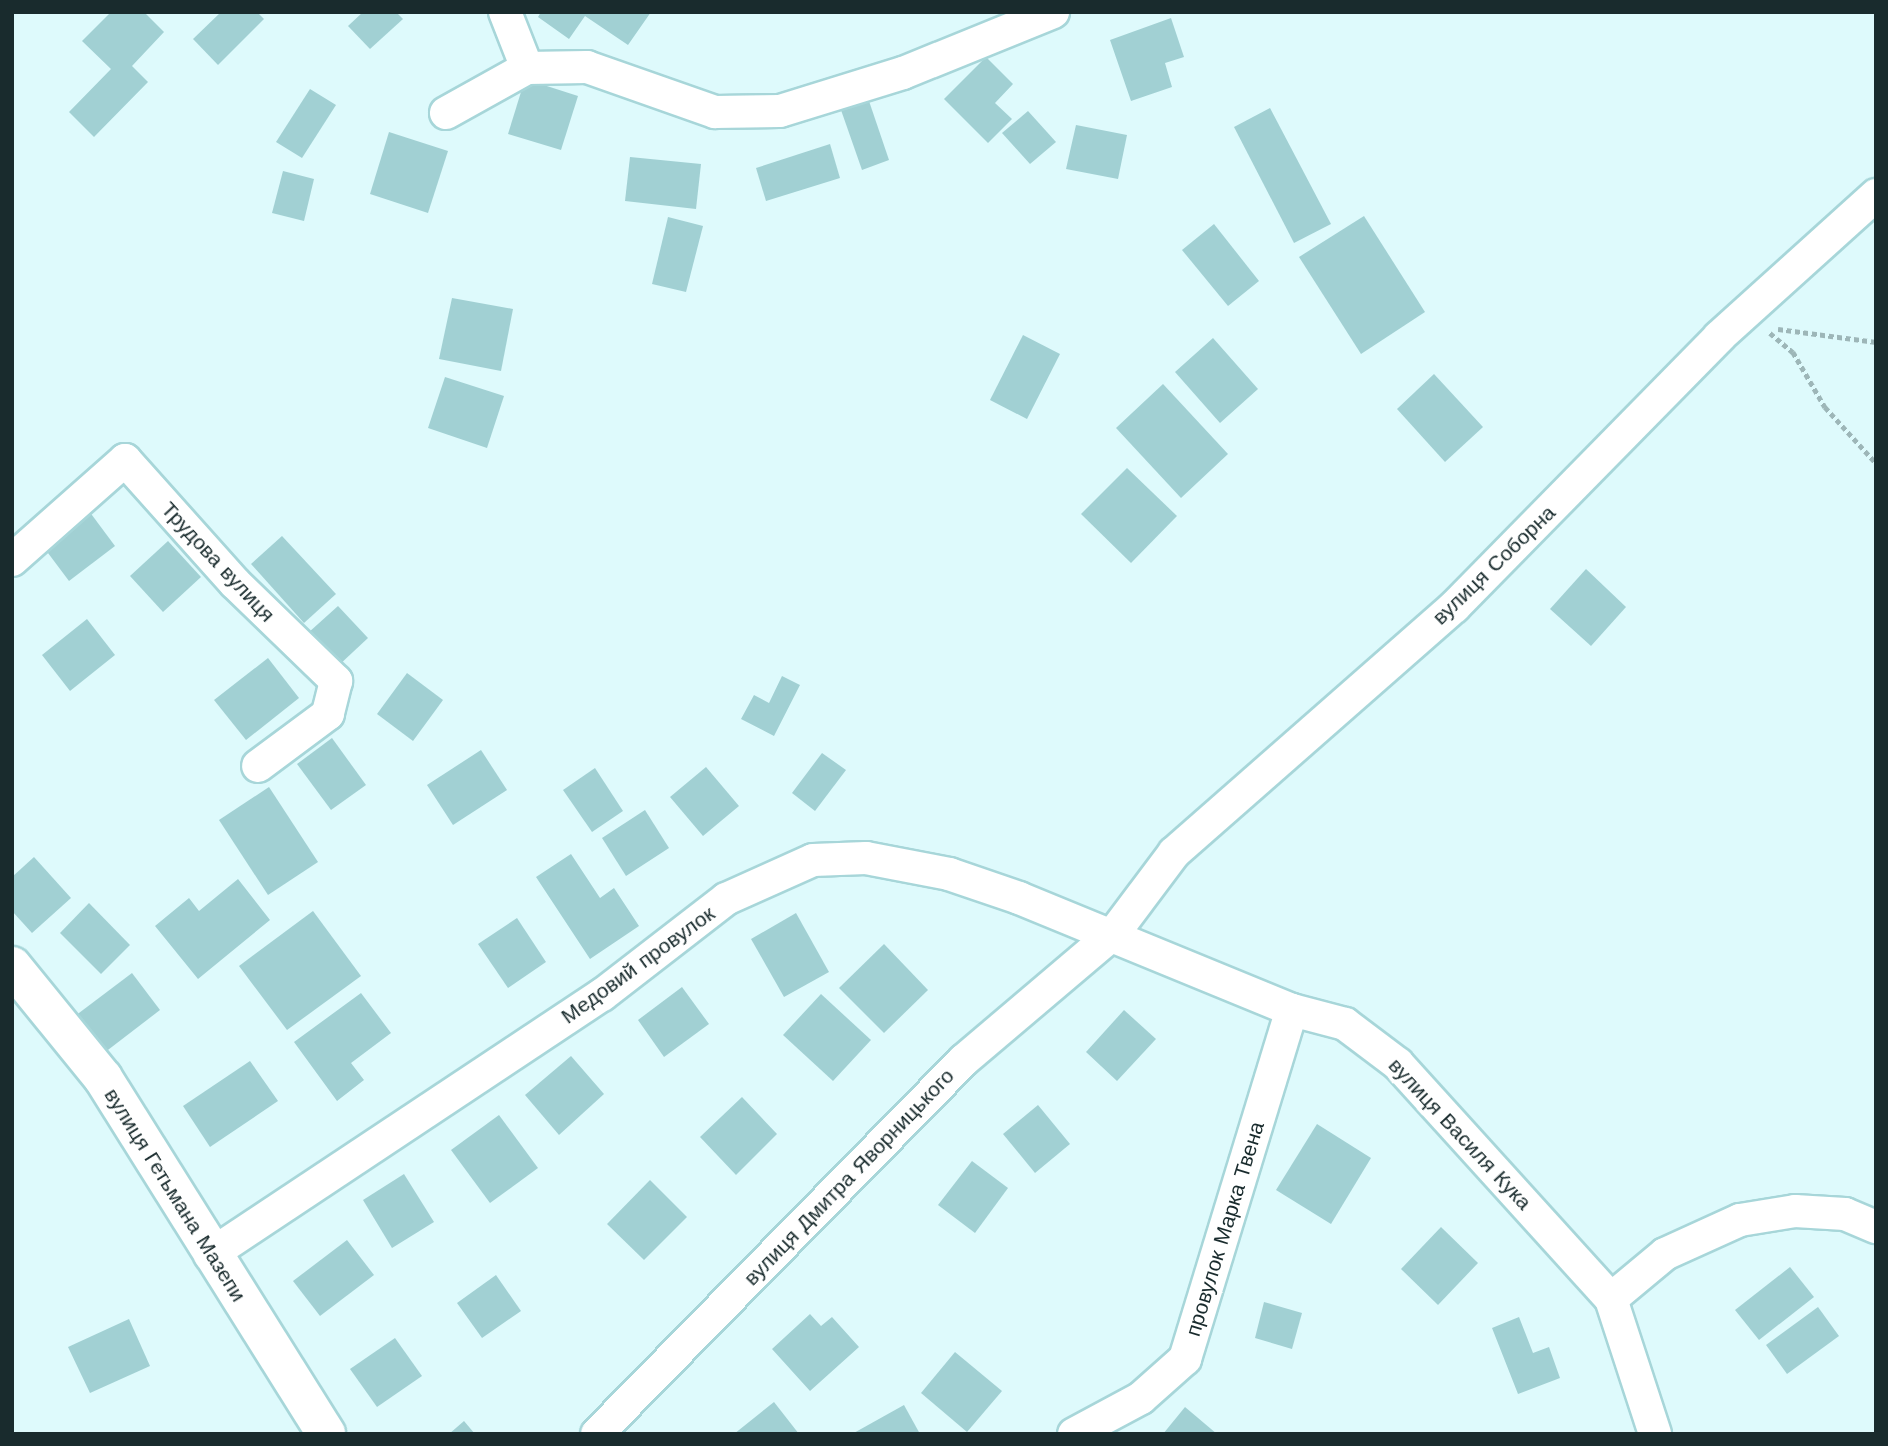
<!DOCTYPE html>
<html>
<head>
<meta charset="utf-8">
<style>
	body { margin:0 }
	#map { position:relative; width:1888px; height:1446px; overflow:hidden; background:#defafc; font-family:"Work Sans",sans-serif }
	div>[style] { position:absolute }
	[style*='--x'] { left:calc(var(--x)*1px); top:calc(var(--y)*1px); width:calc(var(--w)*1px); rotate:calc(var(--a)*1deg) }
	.building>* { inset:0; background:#a1d0d3 }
	.path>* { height:4.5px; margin-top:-2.25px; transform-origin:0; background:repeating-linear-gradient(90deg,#9db6b8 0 5px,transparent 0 8.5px) }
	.roads { filter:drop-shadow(2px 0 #a7d6d9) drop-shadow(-2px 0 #a7d6d9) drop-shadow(0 2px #a7d6d9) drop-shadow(0 -2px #a7d6d9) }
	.minor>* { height:32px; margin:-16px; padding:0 16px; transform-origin:16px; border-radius:16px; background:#fff }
	.tertiary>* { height:38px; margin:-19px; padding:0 19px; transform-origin:19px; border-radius:19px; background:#fff }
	span { translate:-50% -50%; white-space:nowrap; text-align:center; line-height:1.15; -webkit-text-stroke:7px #fff; paint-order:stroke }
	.street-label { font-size:21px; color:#192b2d }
	.frame { position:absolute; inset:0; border:14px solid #192b2d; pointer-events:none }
</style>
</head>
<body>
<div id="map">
	<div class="building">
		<div style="clip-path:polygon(111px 12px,144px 12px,164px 32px,132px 66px,148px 82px,94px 137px,69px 112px,111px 69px,82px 41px)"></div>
		<div style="clip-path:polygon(221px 12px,257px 12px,264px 19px,218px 65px,193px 39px)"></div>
		<div style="clip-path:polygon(363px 12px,396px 12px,403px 19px,370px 49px,348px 26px)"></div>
		<div style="clip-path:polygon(541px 12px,651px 12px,628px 45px,585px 16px,569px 39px,538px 17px)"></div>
		<div style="clip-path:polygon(1171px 18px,1184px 57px,1165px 63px,1172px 87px,1131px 101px,1110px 40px)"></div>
		<div style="clip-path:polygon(986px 57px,1013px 84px,995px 103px,1012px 119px,988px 143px,944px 99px)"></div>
		<div style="clip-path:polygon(525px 79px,578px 96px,561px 150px,508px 134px)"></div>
		<div style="clip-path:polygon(310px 89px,336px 105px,302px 158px,276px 142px)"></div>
		<div style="clip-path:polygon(869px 101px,889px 160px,862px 170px,841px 110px)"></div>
		<div style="clip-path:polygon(1270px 108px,1331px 224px,1294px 243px,1234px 127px)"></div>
		<div style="clip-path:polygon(1028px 111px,1056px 142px,1030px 164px,1002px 133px)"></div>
		<div style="clip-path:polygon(1076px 125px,1127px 135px,1118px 179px,1066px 169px)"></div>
		<div style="clip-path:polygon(389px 132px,448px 151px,428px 213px,370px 194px)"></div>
		<div style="clip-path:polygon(830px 144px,840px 178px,766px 201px,756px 168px)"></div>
		<div style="clip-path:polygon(630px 157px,701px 164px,696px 209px,625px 201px)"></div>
		<div style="clip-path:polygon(283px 171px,314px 179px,304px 221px,272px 213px)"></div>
		<div style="clip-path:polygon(1364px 216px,1425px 312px,1361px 354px,1299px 257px)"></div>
		<div style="clip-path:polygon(668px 217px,703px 226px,686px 292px,652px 284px)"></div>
		<div style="clip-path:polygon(1214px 224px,1259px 281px,1228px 306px,1182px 250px)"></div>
		<div style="clip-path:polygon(452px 298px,513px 309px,501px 371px,439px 359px)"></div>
		<div style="clip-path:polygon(1023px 335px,1060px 354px,1027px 419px,990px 400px)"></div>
		<div style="clip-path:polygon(1213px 338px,1258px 389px,1220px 423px,1175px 372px)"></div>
		<div style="clip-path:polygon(1434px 374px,1483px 427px,1445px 462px,1397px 409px)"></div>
		<div style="clip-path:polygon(445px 377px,504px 396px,487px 448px,428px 428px)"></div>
		<div style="clip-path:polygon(1163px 384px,1228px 454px,1181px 498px,1116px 428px)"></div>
		<div style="clip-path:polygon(1127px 468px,1177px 516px,1131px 563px,1081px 514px)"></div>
		<div style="clip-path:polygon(86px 507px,115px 546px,69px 581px,39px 541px)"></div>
		<div style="clip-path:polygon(282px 536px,336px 594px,304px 623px,251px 564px)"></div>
		<div style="clip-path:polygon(168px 541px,201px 577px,163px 612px,130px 576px)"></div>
		<div style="clip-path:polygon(1586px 569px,1626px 607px,1591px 646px,1550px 609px)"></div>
		<div style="clip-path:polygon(338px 606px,368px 638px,338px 666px,308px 633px)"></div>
		<div style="clip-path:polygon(87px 619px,115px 655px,70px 691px,42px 655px)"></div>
		<div style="clip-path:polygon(268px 658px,299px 698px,246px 740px,214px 700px)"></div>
		<div style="clip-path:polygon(407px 673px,443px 700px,413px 741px,377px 714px)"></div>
		<div style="clip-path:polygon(782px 676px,800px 685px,774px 736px,741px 719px,754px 695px,769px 703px)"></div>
		<div style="clip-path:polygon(332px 738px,366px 785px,331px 810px,297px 764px)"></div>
		<div style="clip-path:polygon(481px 750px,507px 790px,453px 825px,427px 785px)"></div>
		<div style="clip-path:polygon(822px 753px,846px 770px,815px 811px,792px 793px)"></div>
		<div style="clip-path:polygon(706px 767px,739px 806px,703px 836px,670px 797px)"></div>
		<div style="clip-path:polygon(595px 768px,623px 811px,592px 832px,563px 790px)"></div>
		<div style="clip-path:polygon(269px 787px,318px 862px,268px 895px,219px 820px)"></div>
		<div style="clip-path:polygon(645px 810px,669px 848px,626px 876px,602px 838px)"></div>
		<div style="clip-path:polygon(571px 854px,600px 898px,614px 888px,639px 926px,590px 959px,536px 877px)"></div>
		<div style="clip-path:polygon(34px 857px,71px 898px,32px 933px,12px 911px,12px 877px)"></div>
		<div style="clip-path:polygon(238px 879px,270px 920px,198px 979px,155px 926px,189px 898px,199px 911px)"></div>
		<div style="clip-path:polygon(89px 903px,130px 945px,101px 974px,60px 933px)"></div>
		<div style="clip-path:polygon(313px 911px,361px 976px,287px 1030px,239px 966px)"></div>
		<div style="clip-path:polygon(796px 913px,829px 972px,784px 997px,751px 939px)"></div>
		<div style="clip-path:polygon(517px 918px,546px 962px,508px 988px,478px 944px)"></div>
		<div style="clip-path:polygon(884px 944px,928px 990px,884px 1033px,839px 988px)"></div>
		<div style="clip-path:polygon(132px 973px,160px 1010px,104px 1053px,75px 1016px)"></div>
		<div style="clip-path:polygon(682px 987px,709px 1024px,664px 1057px,638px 1020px)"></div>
		<div style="clip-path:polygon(361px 993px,391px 1033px,351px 1063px,364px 1080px,337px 1101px,294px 1042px)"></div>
		<div style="clip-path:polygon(821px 994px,871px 1040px,833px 1081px,783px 1035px)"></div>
		<div style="clip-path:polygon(1124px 1010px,1156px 1039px,1117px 1081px,1086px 1052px)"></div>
		<div style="clip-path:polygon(571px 1056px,604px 1094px,559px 1135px,525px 1095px)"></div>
		<div style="clip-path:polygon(250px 1061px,278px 1101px,210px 1147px,183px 1106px)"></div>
		<div style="clip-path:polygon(742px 1097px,777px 1134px,736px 1175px,700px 1137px)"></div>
		<div style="clip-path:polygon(1038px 1105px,1070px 1144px,1035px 1173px,1003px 1134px)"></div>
		<div style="clip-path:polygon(499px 1115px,538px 1168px,490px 1203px,451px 1150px)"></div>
		<div style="clip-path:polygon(1317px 1124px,1371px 1158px,1331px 1224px,1276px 1190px)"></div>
		<div style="clip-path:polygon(972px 1161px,1008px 1188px,975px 1233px,938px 1205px)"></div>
		<div style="clip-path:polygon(404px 1174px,434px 1222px,392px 1248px,363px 1200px)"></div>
		<div style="clip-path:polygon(650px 1180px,687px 1217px,644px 1260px,607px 1224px)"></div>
		<div style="clip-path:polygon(1441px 1227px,1478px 1263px,1438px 1305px,1401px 1269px)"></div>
		<div style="clip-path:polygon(347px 1240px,374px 1275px,320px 1316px,293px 1281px)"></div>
		<div style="clip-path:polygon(1790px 1267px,1814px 1297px,1759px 1340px,1735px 1310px)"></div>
		<div style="clip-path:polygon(496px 1275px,521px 1311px,482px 1338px,457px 1303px)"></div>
		<div style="clip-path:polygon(1264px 1302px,1302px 1313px,1292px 1349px,1255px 1338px)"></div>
		<div style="clip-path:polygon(1818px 1307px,1839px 1336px,1787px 1374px,1766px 1345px)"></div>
		<div style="clip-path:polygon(810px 1314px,821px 1326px,832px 1317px,859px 1347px,810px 1391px,772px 1349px)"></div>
		<div style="clip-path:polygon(1519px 1317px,1533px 1353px,1549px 1347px,1560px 1378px,1518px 1394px,1492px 1328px)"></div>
		<div style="clip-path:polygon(129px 1319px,150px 1366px,90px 1393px,68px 1347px)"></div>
		<div style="clip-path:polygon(395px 1338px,422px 1376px,377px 1407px,350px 1369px)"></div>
		<div style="clip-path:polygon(955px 1352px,1002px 1391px,967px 1432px,921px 1393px)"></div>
		<div style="clip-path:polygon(774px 1402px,799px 1434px,734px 1434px)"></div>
		<div style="clip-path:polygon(904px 1405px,920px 1434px,852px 1434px)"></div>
		<div style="clip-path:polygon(1185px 1407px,1217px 1434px,1163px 1434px)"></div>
		<div style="clip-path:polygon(464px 1421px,475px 1434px,449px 1434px)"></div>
	</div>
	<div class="path">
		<div style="--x:1778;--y:329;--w:99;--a:7.6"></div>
		<div style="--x:1770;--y:333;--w:30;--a:40"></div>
		<div style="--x:1793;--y:352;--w:64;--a:59.8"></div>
		<div style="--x:1825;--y:407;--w:76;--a:47.7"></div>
	</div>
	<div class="roads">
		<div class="minor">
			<div style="--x:505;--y:12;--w:60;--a:68.6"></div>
			<div style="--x:446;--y:113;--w:93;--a:-29.1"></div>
			<div style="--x:527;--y:68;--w:60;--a:-1"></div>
			<div style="--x:587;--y:67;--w:136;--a:19.4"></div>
			<div style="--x:715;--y:112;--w:65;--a:-0.9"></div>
			<div style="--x:780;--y:111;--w:129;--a:-17.2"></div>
			<div style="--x:903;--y:73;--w:162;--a:-22.1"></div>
			<div style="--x:12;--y:560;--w:151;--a:-41.5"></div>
			<div style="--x:125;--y:460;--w:165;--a:48.2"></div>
			<div style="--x:235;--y:583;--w:141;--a:44.1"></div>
			<div style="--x:336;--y:681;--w:34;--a:104"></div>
			<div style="--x:328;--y:714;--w:87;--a:143.4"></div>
			<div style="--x:210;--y:1255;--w:470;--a:-33.6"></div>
			<div style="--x:602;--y:995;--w:157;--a:-37.7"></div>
			<div style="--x:726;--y:899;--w:95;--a:-24.1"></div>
			<div style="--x:813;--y:860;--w:53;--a:-2.2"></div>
			<div style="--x:866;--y:858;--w:85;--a:10.9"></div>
			<div style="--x:949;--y:874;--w:74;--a:18.9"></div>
			<div style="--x:1019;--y:898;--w:295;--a:22.3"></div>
			<div style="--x:1292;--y:1010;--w:55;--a:14.8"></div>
			<div style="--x:1345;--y:1024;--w:66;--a:37"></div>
			<div style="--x:1398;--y:1064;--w:317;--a:47.8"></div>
			<div style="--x:1611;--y:1299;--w:142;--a:71.9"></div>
			<div style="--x:1611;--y:1299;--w:70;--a:-39.8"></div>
			<div style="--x:1665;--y:1254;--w:82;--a:-24.4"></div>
			<div style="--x:1740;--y:1220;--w:56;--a:-9.3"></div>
			<div style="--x:1795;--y:1211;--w:50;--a:3.4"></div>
			<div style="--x:1845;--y:1214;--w:34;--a:23"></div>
			<div style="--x:597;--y:1434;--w:524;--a:-45.54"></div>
			<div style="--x:964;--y:1060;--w:197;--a:-40.3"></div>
			<div style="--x:1114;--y:933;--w:100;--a:-53.1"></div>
			<div style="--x:1174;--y:853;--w:373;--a:-41.3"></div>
			<div style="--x:1454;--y:607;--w:378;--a:-45.5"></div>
			<div style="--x:1719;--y:337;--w:212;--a:-42.1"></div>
			<div style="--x:1074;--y:1434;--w:76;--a:-28.2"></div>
			<div style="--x:1141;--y:1398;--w:59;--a:-41.6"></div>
			<div style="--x:1185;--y:1359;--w:365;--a:-73"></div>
		</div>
		<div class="tertiary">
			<div style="--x:12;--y:966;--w:144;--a:50.9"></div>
			<div style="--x:103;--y:1078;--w:420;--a:57.9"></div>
		</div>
	</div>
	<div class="street-label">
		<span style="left:218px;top:562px;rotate:47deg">Трудова вулиця</span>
		<span style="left:1494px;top:565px;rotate:-44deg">вулиця Соборна</span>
		<span style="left:638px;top:965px;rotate:-36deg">Медовий провулок</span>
		<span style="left:1460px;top:1134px;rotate:47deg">вулиця Василя Кука</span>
		<span style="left:849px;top:1177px;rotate:-46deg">вулиця Дмитра Яворницького</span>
		<span style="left:175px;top:1195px;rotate:58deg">вулиця Гетьмана Мазепи</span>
		<span style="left:1225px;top:1229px;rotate:-73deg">провулок Марка Твена</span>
	</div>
	<div class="frame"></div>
</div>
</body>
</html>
